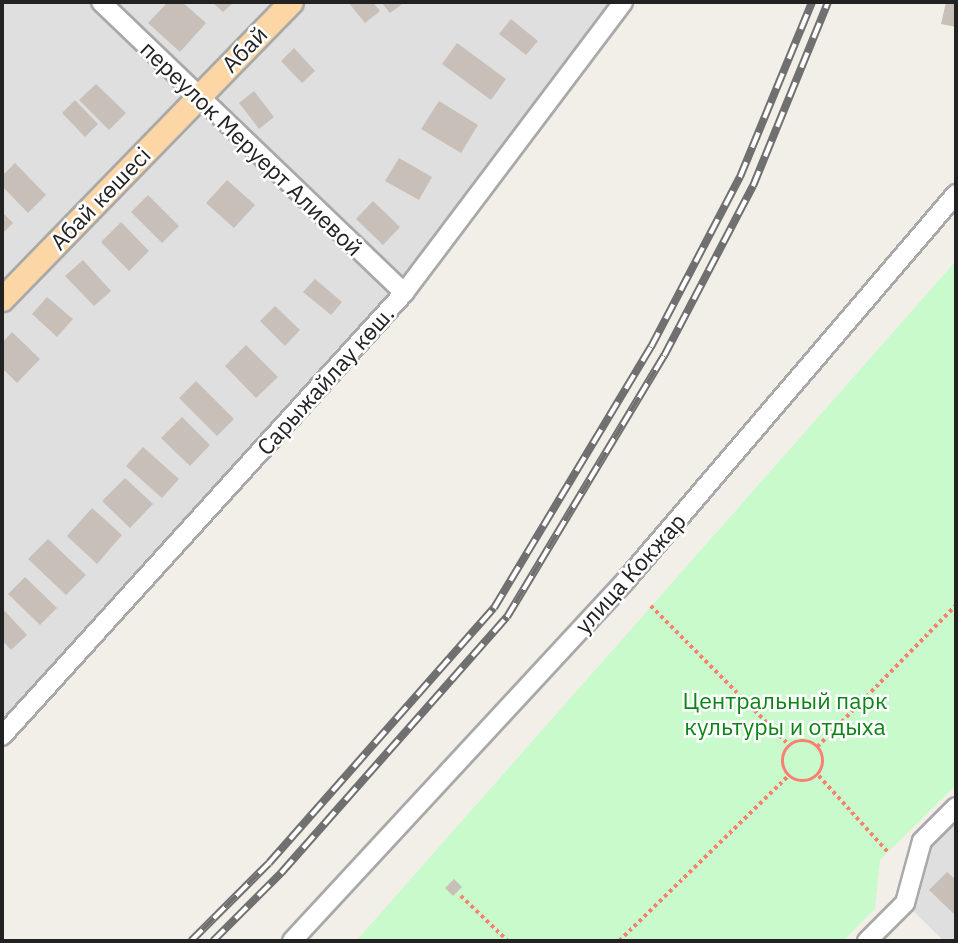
<!DOCTYPE html>
<html>
<head>
<meta charset="utf-8">
<style>
	body { margin:0 }
	#map { position:relative; width:958px; height:943px; overflow:hidden; background:#f2efe9; font-family:"IBM Plex Sans",sans-serif }
	div>[style] { position:absolute }
	[style*='--x'] { left:calc(var(--x)*1px); top:calc(var(--y)*1px); width:calc(var(--w)*1px); rotate:calc(var(--a)*1deg) }
	.residential>* { inset:0; background:#e0dfdf }
	.park>* { inset:0; background:#c8facc }
	.building>* { inset:0; background:#c7bfb8 }
	.path>* { height:3.5px; margin-top:-1.75px; transform-origin:0; background:repeating-linear-gradient(90deg,#fa8072 0 3.5px,transparent 0 7px) }
	.path>.ring { margin:-1.75px; padding:0; box-sizing:content-box; background:none; border:3.5px solid #fa8072; border-radius:50% }
	.roads { filter:drop-shadow(2px 0 #a9a9a9) drop-shadow(-2px 0 #a9a9a9) drop-shadow(0 2px #a9a9a9) drop-shadow(0 -2px #a9a9a9) }
	.minor>* { height:18px; margin:-9px; padding:0 9px; transform-origin:9px; border-radius:9px; background:#fff }
	.major>* { height:23px; margin:-11.5px; padding:0 11.5px; transform-origin:11.5px; border-radius:11.5px; background:#fcd6a4 }
	.rail>* { height:8px; margin-top:-4px; transform-origin:0; background:repeating-linear-gradient(90deg,#fff 0 16px,#707070 0 32px); box-sizing:border-box; border-block:2px solid #707070 }
	span { translate:-50% -50%; white-space:nowrap; text-align:center; line-height:1.15; -webkit-text-stroke:5px #fff; paint-order:stroke }
	.street-label { font-size:23px; color:#222 }
	.park-label { font-size:23px; color:#0c8416 }
	.frame { position:absolute; inset:0; border:4px solid #222; pointer-events:none }
</style>
</head>
<body>
<div id="map">
	<div class="residential">
		<div style="clip-path:polygon(2px 2px,623px 2px,404px 293px,2px 736px)"></div>
		<div style="clip-path:polygon(956px 807px,956px 941px,944px 941px,905px 903px,922px 841px)"></div>
	</div>
	<div class="park">
		<div style="clip-path:polygon(956px 261px,956px 785px,880px 860px,875px 909px,843px 941px,356px 941px)"></div>
	</div>
	<div class="building">
		<div style="clip-path:polygon(168px 2px,182px 2px,206px 23px,180px 52px,148px 23px)"></div>
		<div style="clip-path:polygon(212px 2px,234px 2px,223px 12px)"></div>
		<div style="clip-path:polygon(348px 2px,373px 2px,380px 11px,365px 23px)"></div>
		<div style="clip-path:polygon(381px 2px,405px 2px,390px 13px)"></div>
		<div style="clip-path:polygon(946px 2px,956px 2px,956px 27px,941px 24px)"></div>
		<div style="clip-path:polygon(511px 19px,538px 41px,526px 55px,499px 34px)"></div>
		<div style="clip-path:polygon(457px 43px,506px 79px,491px 100px,442px 64px)"></div>
		<div style="clip-path:polygon(294px 48px,315px 71px,302px 83px,281px 61px)"></div>
		<div style="clip-path:polygon(96px 84px,126px 113px,109px 130px,79px 100px)"></div>
		<div style="clip-path:polygon(254px 91px,274px 117px,259px 129px,239px 103px)"></div>
		<div style="clip-path:polygon(75px 100px,98px 124px,85px 137px,62px 113px)"></div>
		<div style="clip-path:polygon(439px 101px,478px 125px,461px 153px,421px 129px)"></div>
		<div style="clip-path:polygon(399px 158px,432px 177px,419px 200px,385px 181px)"></div>
		<div style="clip-path:polygon(15px 163px,46px 195px,28px 213px,2px 186px,2px 176px)"></div>
		<div style="clip-path:polygon(227px 180px,255px 205px,234px 228px,206px 203px)"></div>
		<div style="clip-path:polygon(148px 195px,179px 226px,162px 243px,131px 212px)"></div>
		<div style="clip-path:polygon(373px 201px,400px 227px,383px 245px,356px 219px)"></div>
		<div style="clip-path:polygon(2px 212px,13px 223px,2px 234px)"></div>
		<div style="clip-path:polygon(121px 222px,149px 251px,129px 271px,101px 242px)"></div>
		<div style="clip-path:polygon(83px 260px,111px 291px,94px 306px,65px 276px)"></div>
		<div style="clip-path:polygon(315px 279px,342px 302px,331px 315px,303px 292px)"></div>
		<div style="clip-path:polygon(47px 297px,73px 319px,57px 337px,32px 314px)"></div>
		<div style="clip-path:polygon(275px 306px,300px 330px,285px 346px,260px 321px)"></div>
		<div style="clip-path:polygon(12px 332px,40px 359px,17px 383px,2px 368px,2px 343px)"></div>
		<div style="clip-path:polygon(246px 345px,278px 377px,256px 398px,225px 366px)"></div>
		<div style="clip-path:polygon(196px 381px,234px 419px,217px 436px,179px 398px)"></div>
		<div style="clip-path:polygon(182px 417px,210px 445px,190px 466px,161px 438px)"></div>
		<div style="clip-path:polygon(143px 447px,179px 479px,162px 498px,126px 466px)"></div>
		<div style="clip-path:polygon(125px 478px,153px 504px,130px 528px,102px 501px)"></div>
		<div style="clip-path:polygon(92px 508px,122px 535px,97px 564px,67px 536px)"></div>
		<div style="clip-path:polygon(48px 539px,86px 575px,66px 595px,28px 559px)"></div>
		<div style="clip-path:polygon(25px 577px,57px 608px,40px 625px,8px 594px)"></div>
		<div style="clip-path:polygon(2px 608px,27px 635px,11px 650px,2px 640px)"></div>
		<div style="clip-path:polygon(947px 872px,956px 880px,954px 914px,929px 890px)"></div>
		<div style="clip-path:polygon(454px 879px,462px 887px,453px 896px,445px 888px)"></div>
	</div>
	<div class="path">
		<div style="--x:651;--y:606;--w:196;--a:45.2"></div>
		<div class="ring" style="left:783px;top:741px;width:36.5px;height:36.5px"></div>
		<div style="--x:817;--y:747;--w:199;--a:-45.6"></div>
		<div style="--x:819;--y:776;--w:103;--a:47.8"></div>
		<div style="--x:461;--y:896;--w:65;--a:43.8"></div>
		<div style="--x:619;--y:941;--w:238;--a:-44.3"></div>
	</div>
	<div class="roads">
		<div class="minor">
			<div style="--x:101;--y:2;--w:420;--a:43.8"></div>
			<div style="--x:2;--y:736;--w:598;--a:-47.78"></div>
			<div style="--x:404;--y:293;--w:364;--a:-53"></div>
			<div style="--x:292;--y:941;--w:492;--a:-47.2"></div>
			<div style="--x:626;--y:580;--w:508;--a:-49.47"></div>
			<div style="--x:867;--y:941;--w:54;--a:-45"></div>
			<div style="--x:905;--y:903;--w:64;--a:-74.7"></div>
			<div style="--x:922;--y:841;--w:48;--a:-45"></div>
		</div>
		<div class="major">
			<div style="--x:2;--y:299;--w:414;--a:-45.8"></div>
		</div>
	</div>
	<div class="rail">
		<div style="--x:191;--y:941;--w:110;--a:-45"></div>
		<div style="--x:269;--y:863;--w:340;--a:-48.6"></div>
		<div style="--x:494;--y:608;--w:305;--a:-59"></div>
		<div style="--x:651;--y:347;--w:192;--a:-62.4"></div>
		<div style="--x:740;--y:177;--w:189;--a:-67.6"></div>
		<div style="--x:213;--y:941;--w:98;--a:-45"></div>
		<div style="--x:282;--y:872;--w:340;--a:-48.6"></div>
		<div style="--x:507;--y:617;--w:305;--a:-59"></div>
		<div style="--x:664;--y:356;--w:192;--a:-62.4"></div>
		<div style="--x:753;--y:186;--w:199;--a:-67.8"></div>
	</div>
	<div class="street-label">
		<span style="left:244px;top:49px;rotate:-46deg">Абай</span>
		<span style="left:252px;top:148px;rotate:44deg">переулок Меруерт Алиевой</span>
		<span style="left:100px;top:198px;rotate:-46deg">Абай көшесі</span>
		<span style="left:325px;top:380px;rotate:-48deg">Сарыжайлау көш.</span>
		<span style="left:630px;top:573px;rotate:-48deg">улица Кокжар</span>
	</div>
	<div class="park-label">
		<span style="left:785px;top:713px">Центральный парк<br>культуры и отдыха</span>
	</div>
	<div class="frame"></div>
</div>
</body>
</html>
